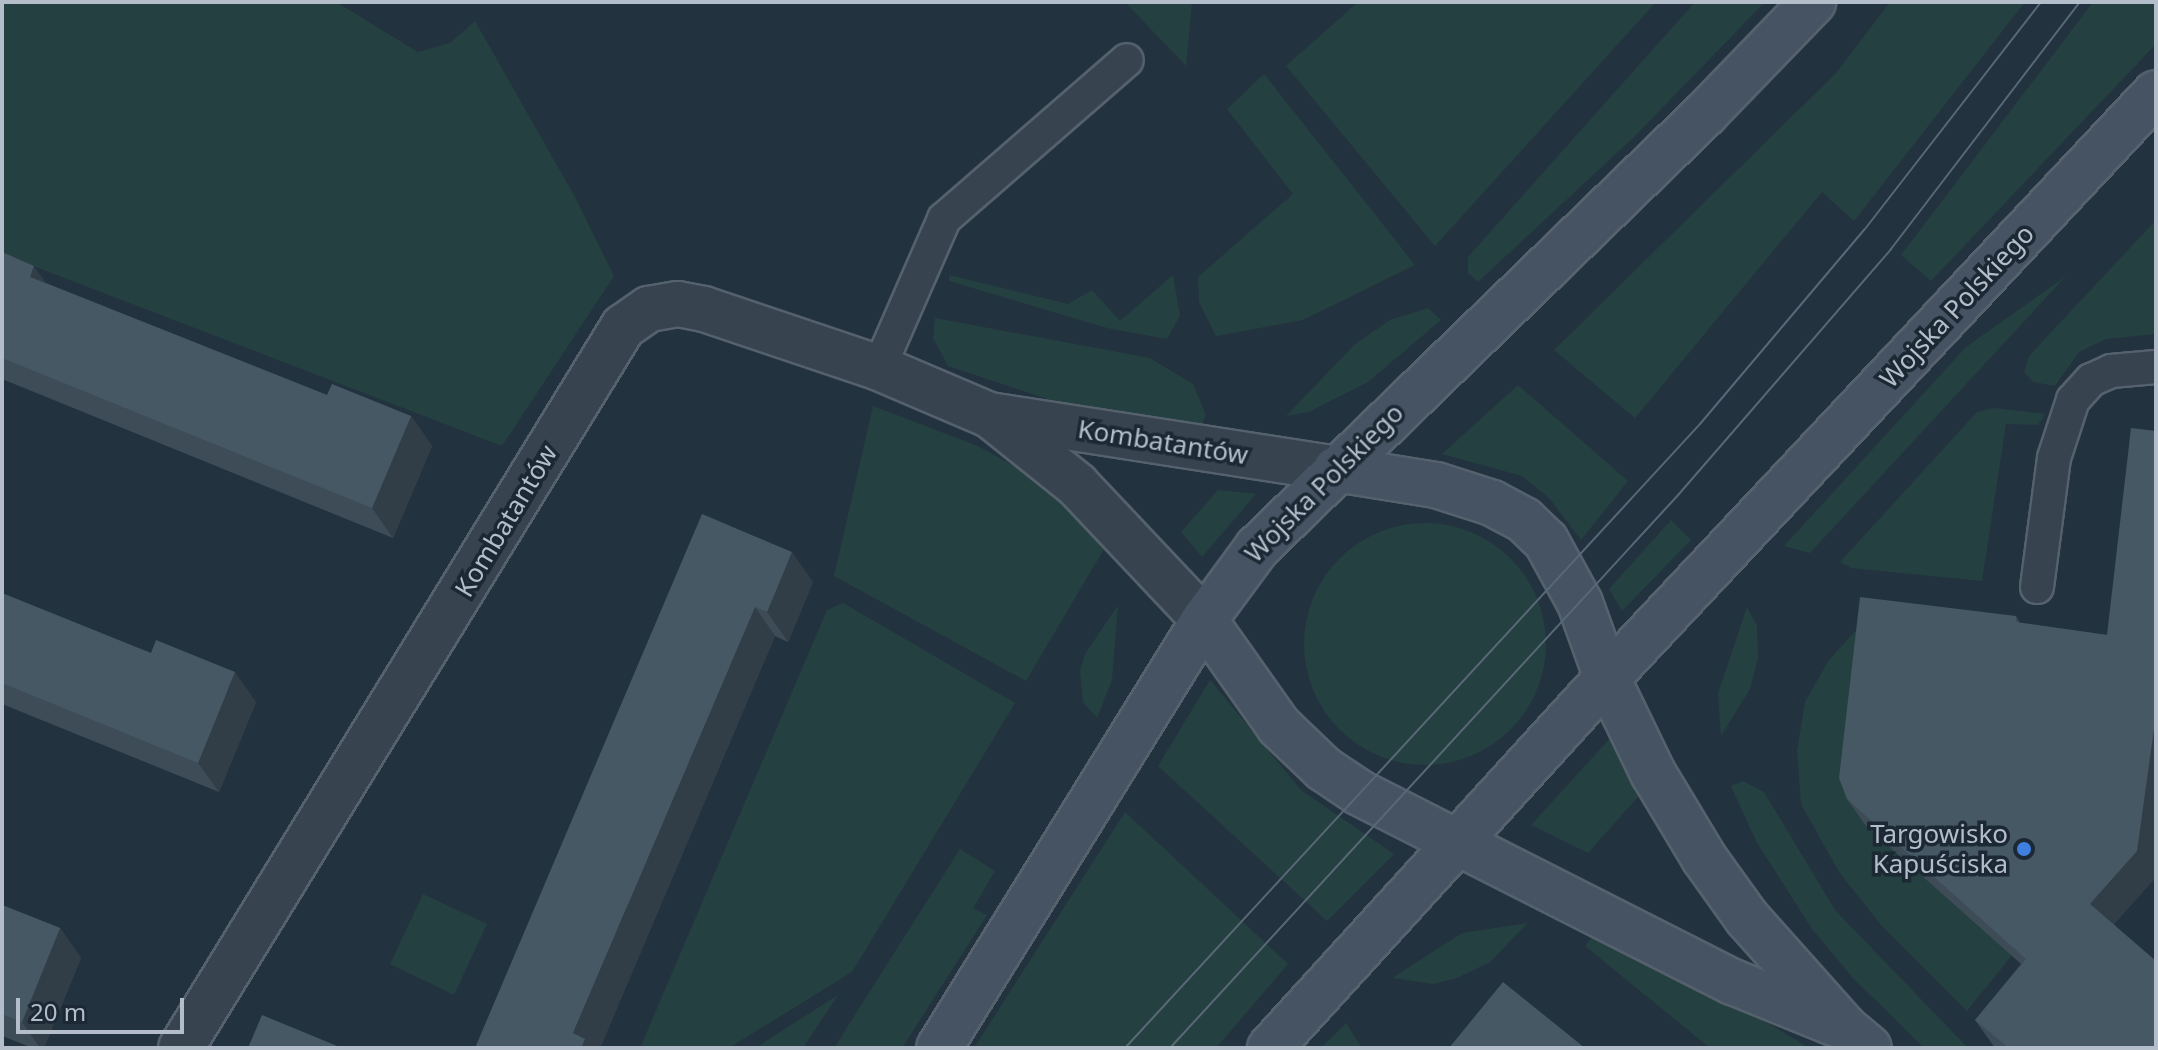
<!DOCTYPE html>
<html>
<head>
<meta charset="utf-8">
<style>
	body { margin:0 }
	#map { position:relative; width:2158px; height:1050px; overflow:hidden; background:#23323f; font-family:"Noto Sans",sans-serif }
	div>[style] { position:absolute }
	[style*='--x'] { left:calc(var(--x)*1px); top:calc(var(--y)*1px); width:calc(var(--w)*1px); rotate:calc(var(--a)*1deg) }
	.green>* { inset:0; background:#254040 }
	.round { border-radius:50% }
	.roads { filter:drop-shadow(2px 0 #55616d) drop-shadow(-2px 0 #55616d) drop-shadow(0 2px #55616d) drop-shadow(0 -2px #55616d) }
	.lane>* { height:32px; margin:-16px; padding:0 16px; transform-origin:16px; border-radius:16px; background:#37444f }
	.street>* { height:44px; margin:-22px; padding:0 22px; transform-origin:22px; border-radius:22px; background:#37444f }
	.secondary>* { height:44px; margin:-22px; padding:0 22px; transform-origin:22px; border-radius:22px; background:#455362 }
	.tram>* { height:2px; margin:-1px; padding:0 1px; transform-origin:1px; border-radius:1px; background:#596876 }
	.wall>* { inset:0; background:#3d4c57 }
	.shaded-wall>* { inset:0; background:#323e47 }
	.building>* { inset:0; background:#475865 }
	.dots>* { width:22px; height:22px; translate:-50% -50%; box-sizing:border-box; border:4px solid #1c2934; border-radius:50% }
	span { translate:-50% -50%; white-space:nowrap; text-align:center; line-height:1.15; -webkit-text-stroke:7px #1c2934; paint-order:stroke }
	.street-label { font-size:26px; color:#b3beca }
	.poi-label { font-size:26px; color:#b3beca }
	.right { translate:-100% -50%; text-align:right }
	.frame { position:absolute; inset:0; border:4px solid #b3beca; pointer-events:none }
	.scale { position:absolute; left:16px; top:998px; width:168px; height:36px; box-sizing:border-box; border:4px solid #b3beca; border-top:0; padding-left:10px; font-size:24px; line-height:28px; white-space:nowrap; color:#b3beca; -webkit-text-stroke:6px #1c2934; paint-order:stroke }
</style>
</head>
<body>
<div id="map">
	<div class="green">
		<div style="clip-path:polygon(2px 2px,336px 2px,418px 52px,450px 43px,475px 21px,575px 197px,614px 276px,502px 446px,2px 254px)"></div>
		<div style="clip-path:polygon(1125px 2px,1192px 2px,1186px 66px)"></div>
		<div style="clip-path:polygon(1358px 2px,1656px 2px,1435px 246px,1286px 66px)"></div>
		<div style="clip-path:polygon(1695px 2px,1765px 2px,1634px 137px,1478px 282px,1468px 273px,1468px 257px)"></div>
		<div style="clip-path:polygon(1890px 2px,2025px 2px,1854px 221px,1822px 192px,1635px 418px,1554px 350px,1836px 73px)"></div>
		<div style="clip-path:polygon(2093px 2px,2156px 2px,2156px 44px,1931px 281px,1901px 255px)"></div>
		<div style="clip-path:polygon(1264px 74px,1415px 265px,1303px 320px,1216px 336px,1199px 302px,1198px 277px,1293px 194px,1227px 109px)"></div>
		<div style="clip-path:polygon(2156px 220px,2156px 334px,2106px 339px,2079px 352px,2055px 386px,2033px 382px,2024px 372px,2029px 356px)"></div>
		<div style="clip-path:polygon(949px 275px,1068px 304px,1092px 290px,1120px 321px,1173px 275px,1180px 316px,1167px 339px,1107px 328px,949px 281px)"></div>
		<div style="clip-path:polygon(2066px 276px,1810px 553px,1784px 546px,1966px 347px)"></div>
		<div style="clip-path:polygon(1428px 308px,1441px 320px,1368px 382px,1309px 412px,1286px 416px,1355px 344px,1390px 320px)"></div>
		<div style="clip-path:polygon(935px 318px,1150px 358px,1193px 384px,1206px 415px,1202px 424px,1050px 400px,948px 366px,933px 338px)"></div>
		<div style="clip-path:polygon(1518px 385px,1628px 481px,1581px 540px,1549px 498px,1522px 476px,1442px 454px)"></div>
		<div style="clip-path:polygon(873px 406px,978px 446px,1029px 474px,1070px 507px,1104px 549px,1026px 681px,834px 576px)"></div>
		<div style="clip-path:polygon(1994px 408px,2045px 414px,2038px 425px,2006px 424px,1982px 581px,1851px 568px,1840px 562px,1977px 412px)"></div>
		<div style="clip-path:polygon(1218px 490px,1256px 494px,1202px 557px,1181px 532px)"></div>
		<div style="clip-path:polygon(1671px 520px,1691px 540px,1622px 611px,1609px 589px)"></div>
		<div class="round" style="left:1304px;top:523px;width:242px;height:242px"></div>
		<div style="clip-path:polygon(843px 603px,1015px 703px,852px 972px,729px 1048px,640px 1048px,827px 610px)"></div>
		<div style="clip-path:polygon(1118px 605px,1112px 680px,1097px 718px,1083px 702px,1080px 671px,1085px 654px)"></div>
		<div style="clip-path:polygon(1747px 607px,1757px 626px,1758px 658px,1750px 689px,1721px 736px,1718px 693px)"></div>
		<div style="clip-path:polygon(1859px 627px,1858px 804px,1866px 826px,2013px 954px,1967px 1011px,1881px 925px,1839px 872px,1801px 804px,1797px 751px,1805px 702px,1828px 661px)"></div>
		<div style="clip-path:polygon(1210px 680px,1301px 790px,1394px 854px,1327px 921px,1158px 766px)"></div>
		<div style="clip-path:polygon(1613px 735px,1645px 789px,1588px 853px,1531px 825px)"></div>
		<div style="clip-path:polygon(1743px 781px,1764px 792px,1835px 910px,1968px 1048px,1924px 1048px,1853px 978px,1812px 929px,1756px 841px,1731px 786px)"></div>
		<div style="clip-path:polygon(1125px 812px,1288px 964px,1216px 1048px,974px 1048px)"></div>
		<div style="clip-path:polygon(960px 849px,995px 871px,973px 908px,987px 915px,902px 1048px,834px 1048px)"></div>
		<div style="clip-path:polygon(423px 894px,487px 924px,454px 995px,390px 964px)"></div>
		<div style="clip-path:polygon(1528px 923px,1490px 962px,1457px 978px,1434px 984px,1392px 978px,1462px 933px)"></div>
		<div style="clip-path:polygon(1594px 935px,1737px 1004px,1809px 1048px,1710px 1048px,1585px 946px)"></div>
		<div style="clip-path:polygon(838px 995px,803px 1048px,755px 1048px)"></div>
		<div style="clip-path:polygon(1346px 1023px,1362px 1048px,1321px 1048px)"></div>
	</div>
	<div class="roads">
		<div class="lane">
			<div style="--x:879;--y:368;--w:163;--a:-66.4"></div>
			<div style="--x:944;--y:219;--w:242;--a:-41"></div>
			<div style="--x:2037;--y:587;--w:130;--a:-82.5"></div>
			<div style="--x:2054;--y:458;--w:61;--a:-71.9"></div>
			<div style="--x:2073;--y:400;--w:27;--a:-48"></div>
			<div style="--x:2091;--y:380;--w:22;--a:-24"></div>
			<div style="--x:2111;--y:371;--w:45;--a:-5.1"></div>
		</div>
		<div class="street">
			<div style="--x:991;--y:416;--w:110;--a:38.7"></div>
			<div style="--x:1077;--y:485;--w:185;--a:46.7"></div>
			<div style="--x:181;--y:1048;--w:846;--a:-58.49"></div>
			<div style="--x:623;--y:327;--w:32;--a:-35"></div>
			<div style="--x:649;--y:309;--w:29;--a:-10"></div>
			<div style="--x:678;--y:304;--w:26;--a:11"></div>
			<div style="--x:704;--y:309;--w:185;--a:18.6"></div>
			<div style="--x:879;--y:368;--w:120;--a:23.1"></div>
			<div style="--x:989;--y:415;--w:351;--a:8.8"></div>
		</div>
		<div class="secondary">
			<div style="--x:1336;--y:469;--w:101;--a:9.1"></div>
			<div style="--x:1436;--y:485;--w:59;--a:17.8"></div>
			<div style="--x:1492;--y:503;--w:36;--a:28"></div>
			<div style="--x:1524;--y:520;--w:30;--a:44"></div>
			<div style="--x:1546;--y:541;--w:71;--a:61.3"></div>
			<div style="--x:1580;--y:603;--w:80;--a:70.2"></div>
			<div style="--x:1607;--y:678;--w:106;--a:64.2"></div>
			<div style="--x:1653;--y:773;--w:99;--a:59"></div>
			<div style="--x:1704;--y:858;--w:74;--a:54.4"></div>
			<div style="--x:1747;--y:918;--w:147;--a:48.3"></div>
			<div style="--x:1845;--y:1028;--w:31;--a:40"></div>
			<div style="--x:1204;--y:620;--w:130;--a:54.7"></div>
			<div style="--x:1279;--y:726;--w:62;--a:43.7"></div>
			<div style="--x:1324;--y:769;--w:43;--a:33.7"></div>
			<div style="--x:1360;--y:793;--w:418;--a:26.9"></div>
			<div style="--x:1733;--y:982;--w:111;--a:22.2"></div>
			<div style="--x:939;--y:1048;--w:503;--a:-58.24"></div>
			<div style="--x:1204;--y:620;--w:89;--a:-53.6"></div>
			<div style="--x:1257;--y:548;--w:624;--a:-44.09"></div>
			<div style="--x:1705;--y:114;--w:156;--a:-46"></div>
			<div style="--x:1270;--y:1048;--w:500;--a:-47.67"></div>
			<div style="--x:1607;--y:678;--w:802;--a:-46.82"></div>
		</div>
	</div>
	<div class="tram">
		<div style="--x:1125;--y:1048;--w:849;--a:-47.34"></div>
		<div style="--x:1700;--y:424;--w:255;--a:-49.8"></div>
		<div style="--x:1865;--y:229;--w:287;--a:-52.2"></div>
		<div style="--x:1170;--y:1048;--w:752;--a:-47.42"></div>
		<div style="--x:1679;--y:494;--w:324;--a:-49.1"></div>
		<div style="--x:1891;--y:249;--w:311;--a:-52.6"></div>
	</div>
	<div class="wall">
		<div style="clip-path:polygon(2px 252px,46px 283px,327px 395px,411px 416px,432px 446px,393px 538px,2px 379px)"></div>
		<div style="clip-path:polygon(2156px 431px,2156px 877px,2114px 924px,2156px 1048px,1995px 1048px,1975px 1020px,2021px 964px,1866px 826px,1847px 799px,2016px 616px,2020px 623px,2107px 635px)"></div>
		<div style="clip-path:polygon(702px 514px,813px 582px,788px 642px,775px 636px,600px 1048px)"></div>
		<div style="clip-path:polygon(2px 593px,256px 702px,219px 792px,2px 704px)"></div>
		<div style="clip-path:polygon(2px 905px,60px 928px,81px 958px,44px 1048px,33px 1048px,2px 1036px)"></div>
	</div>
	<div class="shaded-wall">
		<div style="clip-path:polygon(34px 266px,55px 296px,30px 277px)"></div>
		<div style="clip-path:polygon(411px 416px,432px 446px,393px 538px,372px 508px)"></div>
		<div style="clip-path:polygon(792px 552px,813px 582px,788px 642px,767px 612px)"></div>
		<div style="clip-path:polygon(755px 607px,775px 636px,600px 1048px,581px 1048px,573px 1033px)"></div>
		<div style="clip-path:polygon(235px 672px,256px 702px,219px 792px,198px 763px)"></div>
		<div style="clip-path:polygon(2155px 714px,2156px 877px,2109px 930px,2090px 904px)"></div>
		<div style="clip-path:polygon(60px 928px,81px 958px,44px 1048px,40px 1048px,22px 1022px)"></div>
	</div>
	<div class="building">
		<div style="clip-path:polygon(2px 252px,34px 266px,30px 277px,327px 395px,332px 384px,411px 416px,372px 508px,2px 358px)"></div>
		<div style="clip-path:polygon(2131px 428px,2156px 431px,2156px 714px,2137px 851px,2090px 904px,2156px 961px,2156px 1048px,2009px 1048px,1975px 1020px,2026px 959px,1847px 799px,1839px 778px,1860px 597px,2016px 616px,2016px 622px,2107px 635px)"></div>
		<div style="clip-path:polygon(702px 514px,792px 552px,767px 612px,755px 607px,573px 1033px,585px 1039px,581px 1048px,475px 1048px)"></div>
		<div style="clip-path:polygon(2px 593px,151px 653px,156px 640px,235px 672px,198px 763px,2px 683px)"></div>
		<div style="clip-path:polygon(2px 905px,60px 928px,22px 1022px,2px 1014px)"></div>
		<div style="clip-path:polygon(1503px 982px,1585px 1048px,1449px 1048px)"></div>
		<div style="clip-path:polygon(262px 1015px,342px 1048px,248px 1048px)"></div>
	</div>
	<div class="dots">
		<div style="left:2024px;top:849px;background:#3f7fe0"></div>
	</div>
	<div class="street-label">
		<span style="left:1957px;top:306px;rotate:-47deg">Wojska Polskiego</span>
		<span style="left:1163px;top:442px;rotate:9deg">Kombatantów</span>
		<span style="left:1324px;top:483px;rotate:-45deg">Wojska Polskiego</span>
		<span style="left:506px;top:521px;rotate:-59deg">Kombatantów</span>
	</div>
	<div class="poi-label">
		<span class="right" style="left:2008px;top:849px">Targowisko<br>Kapuściska</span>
	</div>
	<div class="frame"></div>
	<div class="scale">20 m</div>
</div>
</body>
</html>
